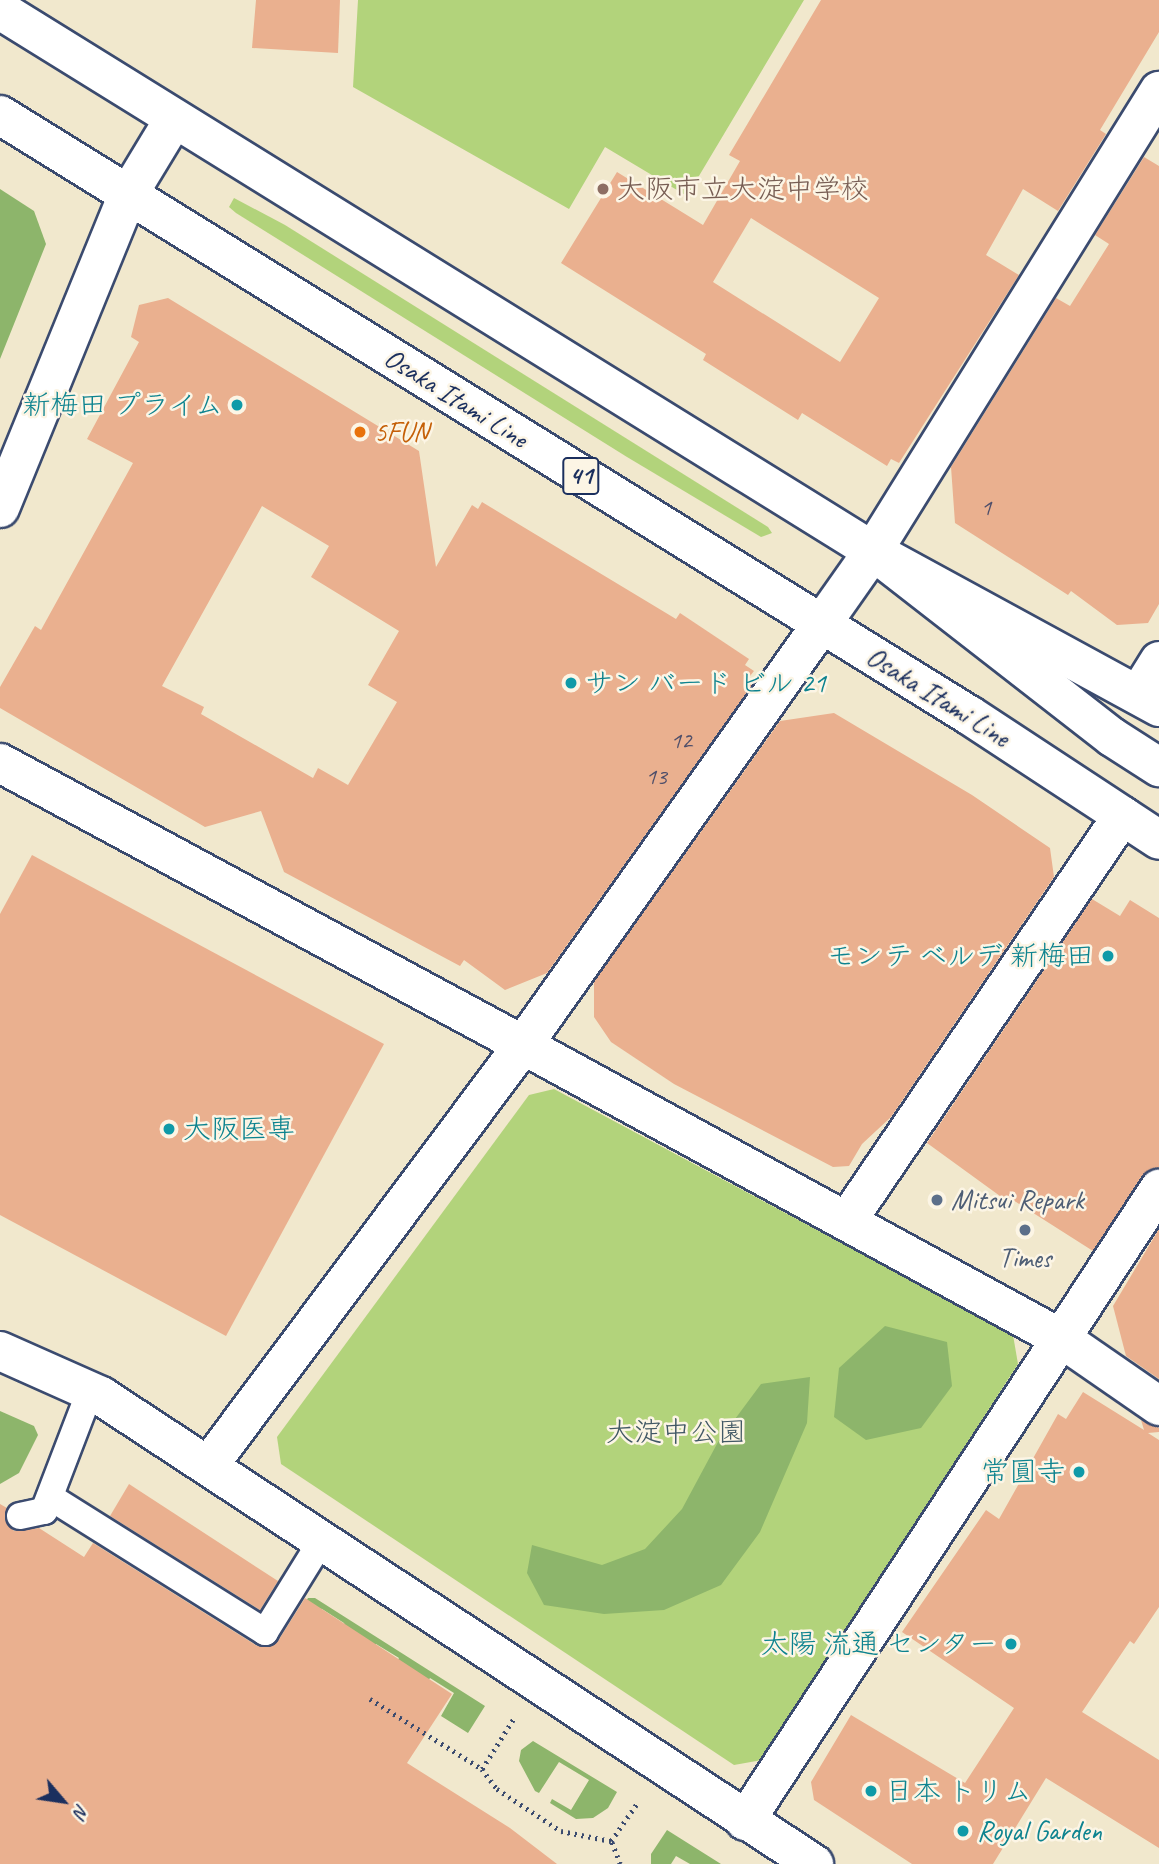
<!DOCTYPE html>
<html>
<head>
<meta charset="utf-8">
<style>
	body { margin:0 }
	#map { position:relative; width:1159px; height:1864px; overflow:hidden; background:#f1e8cd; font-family:Caveat,"Klee One",sans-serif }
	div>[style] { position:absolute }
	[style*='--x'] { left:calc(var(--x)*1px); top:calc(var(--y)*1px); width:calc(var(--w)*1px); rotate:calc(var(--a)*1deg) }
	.green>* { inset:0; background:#b2d37b }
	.forest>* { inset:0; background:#8db56b }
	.building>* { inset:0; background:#eab08f }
	.path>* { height:4.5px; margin-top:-2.25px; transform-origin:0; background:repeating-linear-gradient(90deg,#3b4b6f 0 2px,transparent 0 7px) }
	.roads { filter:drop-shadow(2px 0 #3b4b6f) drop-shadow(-2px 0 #3b4b6f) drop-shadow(0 2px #3b4b6f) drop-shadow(0 -2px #3b4b6f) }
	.lane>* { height:26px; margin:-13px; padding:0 13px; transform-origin:13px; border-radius:13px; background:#fff }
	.street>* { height:38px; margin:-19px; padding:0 19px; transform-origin:19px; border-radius:19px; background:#fff }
	.secondary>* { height:38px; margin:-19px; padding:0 19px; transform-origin:19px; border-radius:19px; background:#fff }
	.primary>* { height:38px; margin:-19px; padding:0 19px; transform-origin:19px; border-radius:19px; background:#fff }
	.highway>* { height:38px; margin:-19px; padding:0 19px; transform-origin:19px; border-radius:19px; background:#fff }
	.dots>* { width:19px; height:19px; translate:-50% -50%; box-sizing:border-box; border:4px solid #fcf5e5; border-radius:50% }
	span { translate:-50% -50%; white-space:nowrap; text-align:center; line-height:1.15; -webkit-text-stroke:5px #fcf5e5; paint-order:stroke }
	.number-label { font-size:24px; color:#4f4f6a }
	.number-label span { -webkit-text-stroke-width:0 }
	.shield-label span { padding:2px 5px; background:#fcf5e5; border:2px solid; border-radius:5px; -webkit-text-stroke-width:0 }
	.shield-label { font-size:26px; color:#1b2f5e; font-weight:700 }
	.education-label { font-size:28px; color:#785e54 }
	.left { translate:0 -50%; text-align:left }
	.street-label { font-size:28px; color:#1b2f5e }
	.culture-label { font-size:28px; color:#0d838f }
	.right { translate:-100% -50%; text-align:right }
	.food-label { font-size:28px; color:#c56008 }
	.service-label { font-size:28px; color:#4e5e75 }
	.park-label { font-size:28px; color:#415865 }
	.north { position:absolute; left:28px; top:1766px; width:70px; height:70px; -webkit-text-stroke:5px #fcf5e5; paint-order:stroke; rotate:119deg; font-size:19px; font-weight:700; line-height:28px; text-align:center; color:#1b2f5e }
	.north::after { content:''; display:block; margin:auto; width:24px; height:32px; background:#1b2f5e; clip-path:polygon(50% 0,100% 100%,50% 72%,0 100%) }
</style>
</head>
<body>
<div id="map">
	<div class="green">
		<div style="clip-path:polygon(358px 0,804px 0,687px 196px,605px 147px,569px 209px,353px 87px)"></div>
		<div style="clip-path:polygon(234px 198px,285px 225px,768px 527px,772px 533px,761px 537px,627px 457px,236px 213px,229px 207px)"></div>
		<div style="clip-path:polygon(554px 1089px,1013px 1335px,1018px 1364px,762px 1760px,734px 1765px,281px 1464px,277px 1437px,529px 1095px)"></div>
	</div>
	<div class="forest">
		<div style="clip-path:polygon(0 189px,34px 211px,46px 244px,0 359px)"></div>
		<div style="clip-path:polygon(885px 1326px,947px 1342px,952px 1386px,921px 1428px,866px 1440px,834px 1417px,839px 1368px)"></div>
		<div style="clip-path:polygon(810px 1377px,807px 1423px,760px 1532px,721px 1585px,664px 1610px,604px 1614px,544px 1605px,527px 1573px,532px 1545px,602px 1565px,645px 1549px,682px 1509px,718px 1442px,761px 1384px)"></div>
		<div style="clip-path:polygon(0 1411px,34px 1426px,38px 1435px,19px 1473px,0 1484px)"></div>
		<div style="clip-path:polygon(308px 1598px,315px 1598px,485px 1706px,468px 1733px,441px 1716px,454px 1693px,430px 1678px,417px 1699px,385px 1680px,399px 1658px,376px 1644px,361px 1666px,344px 1623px,322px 1609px,303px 1606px)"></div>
		<div style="clip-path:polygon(533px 1741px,617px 1792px,608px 1808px,593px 1818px,576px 1819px,550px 1803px,552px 1799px,571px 1810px,589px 1780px,559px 1762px,539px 1793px,535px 1791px,519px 1761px,521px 1750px)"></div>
		<div style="clip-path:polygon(667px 1830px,721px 1864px,690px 1864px,676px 1856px,671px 1864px,651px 1864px,651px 1854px)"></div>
	</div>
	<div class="building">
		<div style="clip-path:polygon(256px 0,340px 0,338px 53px,252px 48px)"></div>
		<div style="clip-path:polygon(evenodd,821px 0,1159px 0,1159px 32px,1100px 130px,1106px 134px,1058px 211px,1023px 189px,986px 255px,1019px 275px,899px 463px,891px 459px,887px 466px,802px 413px,798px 420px,703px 360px,706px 354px,561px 263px,617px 172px,703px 225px,740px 161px,729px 155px,821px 0,751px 218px,879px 298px,840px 362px,713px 282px,751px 218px)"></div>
		<div style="clip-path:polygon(1144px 157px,1159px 166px,1159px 604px,1148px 623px,1117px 625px,1071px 591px,1068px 595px,955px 523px,951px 467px,1056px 298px,1070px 306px,1109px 244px,1095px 235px)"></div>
		<div style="clip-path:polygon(evenodd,168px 298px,419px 451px,436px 567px,472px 505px,478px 509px,482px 502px,676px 619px,680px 613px,749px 659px,745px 665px,754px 671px,746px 681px,752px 685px,547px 973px,505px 990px,464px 960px,460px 966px,284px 872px,261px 811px,205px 827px,0 708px,0 687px,35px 626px,41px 630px,133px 463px,87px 439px,139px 342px,131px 337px,139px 305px,168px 298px,262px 506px,329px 546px,311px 577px,399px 631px,368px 685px,397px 702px,348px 785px,318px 768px,313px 778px,201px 714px,204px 707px,162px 686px,262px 506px)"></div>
		<div style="clip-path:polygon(834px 713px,972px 795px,1050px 848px,1054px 877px,891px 1117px,862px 1144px,849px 1166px,833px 1167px,674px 1084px,611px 1042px,594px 1017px,594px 982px,780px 721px)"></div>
		<div style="clip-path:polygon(32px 855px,384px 1044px,226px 1336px,0 1215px,0 914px)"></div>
		<div style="clip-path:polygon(1092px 899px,1120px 916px,1130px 900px,1159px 918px,1159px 1167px,1141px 1177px,1093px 1251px,1013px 1200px,1011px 1204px,927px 1143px)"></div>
		<div style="clip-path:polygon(1159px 1229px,1159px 1379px,1126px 1356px,1113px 1306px)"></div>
		<div style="clip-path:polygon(1083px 1392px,1144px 1430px,1141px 1420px,1159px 1428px,1159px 1432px,1148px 1433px,1159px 1440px,1159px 1607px,1134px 1644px,1130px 1641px,1082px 1712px,1159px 1760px,1159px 1848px,1046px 1778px,993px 1864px,912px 1864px,814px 1800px,811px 1782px,851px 1715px,965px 1783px,1014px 1708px,902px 1632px,986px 1510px,999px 1519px,1058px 1414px,1066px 1419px)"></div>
		<div style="clip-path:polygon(129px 1484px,278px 1581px,260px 1610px,110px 1516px)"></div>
		<div style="clip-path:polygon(0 1504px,7px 1508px,5px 1520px,14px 1531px,39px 1528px,84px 1557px,93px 1543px,257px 1646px,272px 1646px,278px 1641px,305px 1598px,452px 1694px,407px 1763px,510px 1828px,557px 1864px,0 1864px)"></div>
	</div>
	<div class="path">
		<div style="--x:370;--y:1699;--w:132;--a:32"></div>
		<div style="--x:482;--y:1769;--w:60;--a:-57.9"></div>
		<div style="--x:482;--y:1769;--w:25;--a:53"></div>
		<div style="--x:497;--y:1789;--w:77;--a:33.3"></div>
		<div style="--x:561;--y:1831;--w:51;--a:11.3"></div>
		<div style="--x:620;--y:1864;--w:25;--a:-111"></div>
		<div style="--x:611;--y:1841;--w:47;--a:-55.3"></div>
	</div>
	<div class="roads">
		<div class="lane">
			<div style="--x:50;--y:1497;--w:254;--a:32.1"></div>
			<div style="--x:265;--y:1632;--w:108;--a:-58.2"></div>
			<div style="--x:20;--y:1516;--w:25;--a:-12"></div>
			<div style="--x:44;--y:1511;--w:129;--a:-69"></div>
		</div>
		<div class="street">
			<div style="--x:523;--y:1045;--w:614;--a:28.61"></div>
			<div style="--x:1062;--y:1339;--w:118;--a:34.6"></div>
			<div style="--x:847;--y:1221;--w:490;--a:-55.8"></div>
			<div style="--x:209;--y:1465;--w:524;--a:-53.22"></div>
			<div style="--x:523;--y:1045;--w:515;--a:-54.64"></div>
			<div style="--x:745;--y:1821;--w:756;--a:-56.77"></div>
		</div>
		<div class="secondary">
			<div style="--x:0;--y:508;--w:338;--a:-67.8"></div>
			<div style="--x:128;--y:195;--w:89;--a:-58.8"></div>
			<div style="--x:821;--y:625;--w:90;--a:-54.9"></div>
			<div style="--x:873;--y:551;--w:542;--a:-58.13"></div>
			<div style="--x:1138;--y:695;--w:40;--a:-58"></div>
			<div style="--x:0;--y:763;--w:594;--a:28.33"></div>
			<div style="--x:0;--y:1351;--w:111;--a:24"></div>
			<div style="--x:101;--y:1396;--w:853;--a:33.28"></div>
		</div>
		<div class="primary">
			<div style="--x:0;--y:10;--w:1027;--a:31.79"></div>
			<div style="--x:873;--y:551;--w:326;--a:28.6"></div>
			<div style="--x:0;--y:115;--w:1140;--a:31.77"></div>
			<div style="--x:969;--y:715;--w:227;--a:33.3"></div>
		</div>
		<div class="highway">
			<div style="--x:873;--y:551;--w:303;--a:37.9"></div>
			<div style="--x:1112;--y:737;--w:56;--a:32.6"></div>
		</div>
	</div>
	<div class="dots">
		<div style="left:603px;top:189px;background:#8d6e63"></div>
		<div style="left:237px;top:405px;background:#0f9aa8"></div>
		<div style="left:360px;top:432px;background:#e8710a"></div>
		<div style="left:571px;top:683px;background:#0f9aa8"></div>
		<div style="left:1108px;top:956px;background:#0f9aa8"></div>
		<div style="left:169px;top:1129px;background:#0f9aa8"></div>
		<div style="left:937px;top:1200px;background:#5c6f8a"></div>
		<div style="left:1025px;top:1230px;background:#5c6f8a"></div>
		<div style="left:1079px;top:1472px;background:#0f9aa8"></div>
		<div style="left:1011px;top:1644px;background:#0f9aa8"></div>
		<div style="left:871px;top:1791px;background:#0f9aa8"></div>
		<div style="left:963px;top:1831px;background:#0f9aa8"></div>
	</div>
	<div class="number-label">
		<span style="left:986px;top:508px">1</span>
		<span style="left:681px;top:741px">12</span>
		<span style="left:656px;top:777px">13</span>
	</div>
	<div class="shield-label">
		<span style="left:581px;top:476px">41</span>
	</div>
	<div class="education-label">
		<span class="left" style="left:617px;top:189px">大阪市立大淀中学校</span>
	</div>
	<div class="street-label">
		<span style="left:456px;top:398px;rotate:32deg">Osaka Itami Line</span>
		<span style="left:938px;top:697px;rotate:32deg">Osaka Itami Line</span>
	</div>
	<div class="culture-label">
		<span class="right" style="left:223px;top:405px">新梅田 プライム</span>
		<span class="left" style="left:585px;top:683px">サン バード ビル 21</span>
		<span class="right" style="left:1094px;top:956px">モンテ ベルデ 新梅田</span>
		<span class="left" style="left:183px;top:1129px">大阪医専</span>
		<span class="right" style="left:1065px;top:1472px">常圓寺</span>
		<span class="right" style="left:997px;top:1644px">太陽 流通 センター</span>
		<span class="left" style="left:885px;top:1791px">日本 トリム</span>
		<span class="left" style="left:977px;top:1831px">Royal Garden</span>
	</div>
	<div class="food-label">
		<span class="left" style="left:374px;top:432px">5FUN</span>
	</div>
	<div class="service-label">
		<span class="left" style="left:951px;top:1200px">Mitsui Repark</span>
		<span style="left:1025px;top:1258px">Times</span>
	</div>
	<div class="park-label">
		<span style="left:676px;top:1432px">大淀中公園</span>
	</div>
	<div class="north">N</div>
</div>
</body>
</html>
